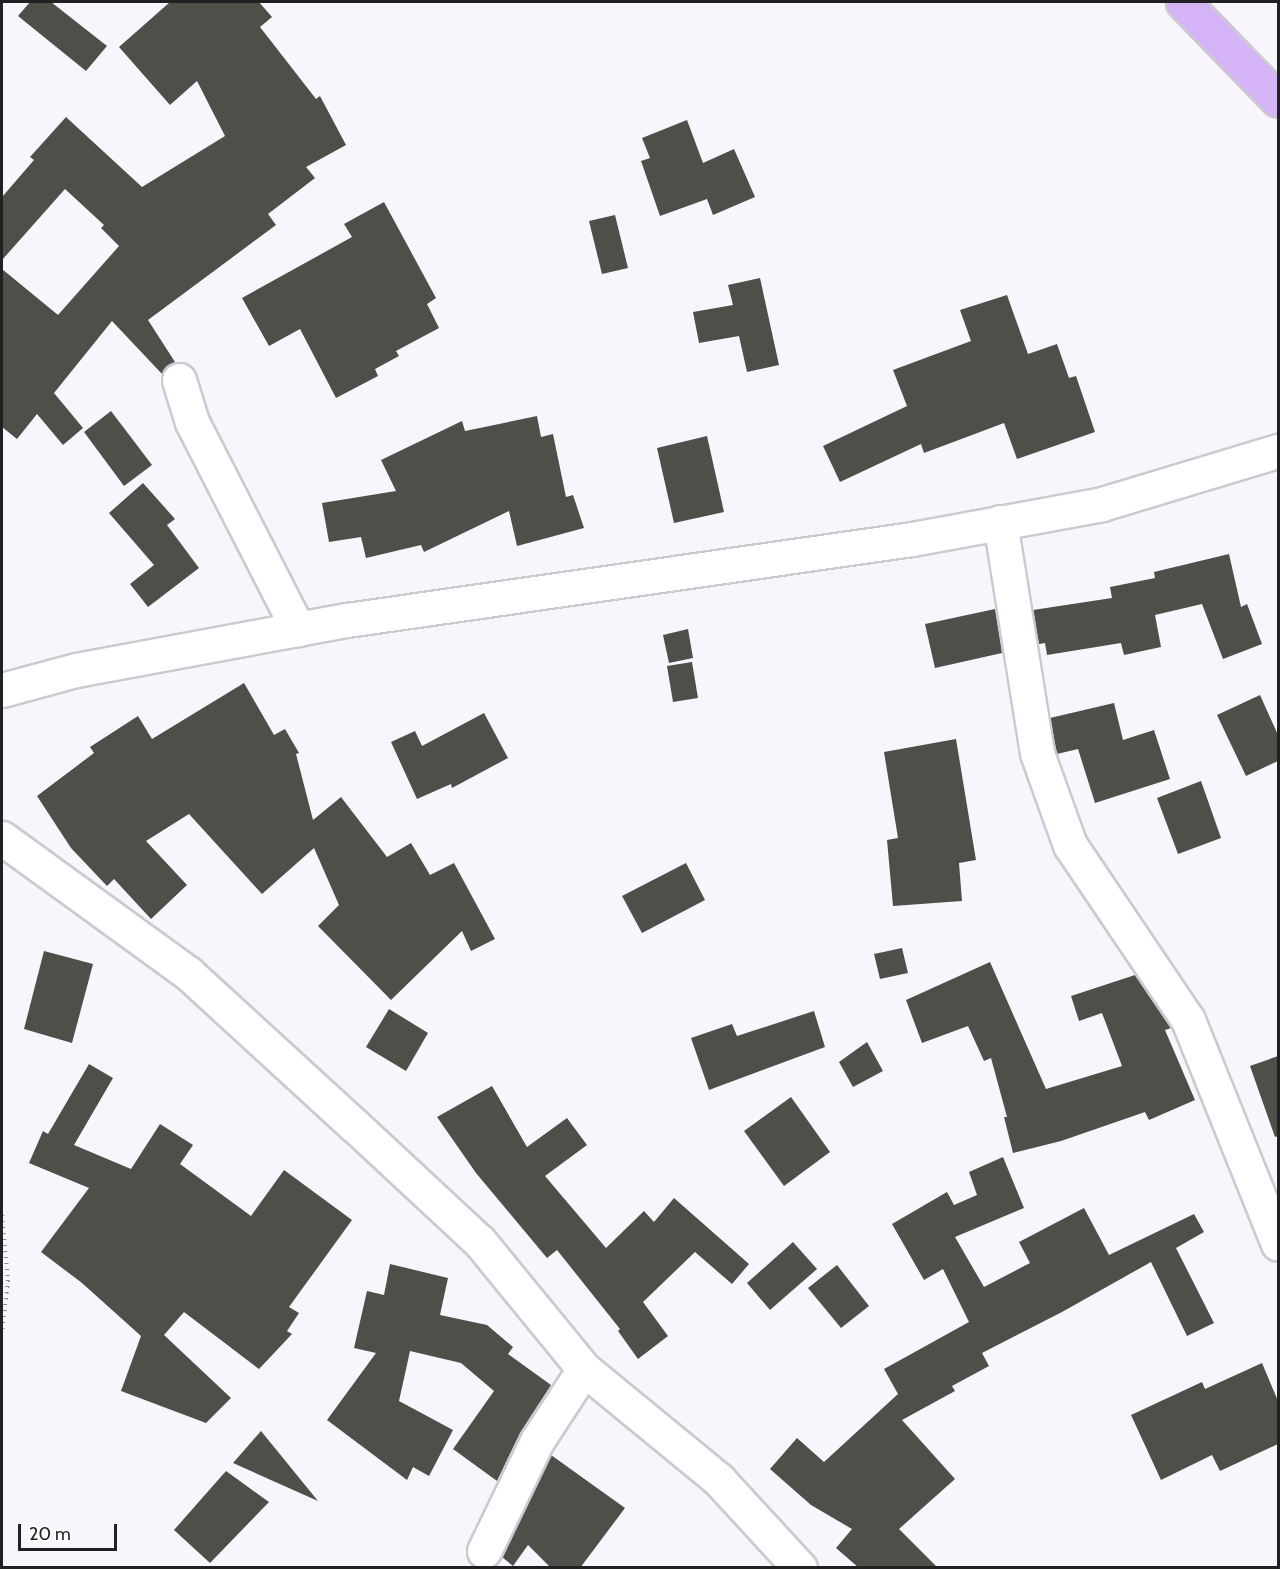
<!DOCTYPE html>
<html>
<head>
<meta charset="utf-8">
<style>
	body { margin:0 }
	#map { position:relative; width:1280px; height:1569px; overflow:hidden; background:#f8f5fc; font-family:Cabin,sans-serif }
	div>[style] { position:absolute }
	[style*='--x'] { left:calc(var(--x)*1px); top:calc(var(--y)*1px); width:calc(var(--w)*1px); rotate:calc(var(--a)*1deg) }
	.building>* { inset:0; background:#4d4f48 }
	.path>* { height:4px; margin-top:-2px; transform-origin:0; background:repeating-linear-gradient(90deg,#8c8a8f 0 1.5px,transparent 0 6px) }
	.roads { filter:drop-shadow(2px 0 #ccc9d1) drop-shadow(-2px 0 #ccc9d1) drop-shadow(0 2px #ccc9d1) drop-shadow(0 -2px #ccc9d1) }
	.minor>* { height:33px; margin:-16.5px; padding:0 16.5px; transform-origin:16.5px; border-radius:16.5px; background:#fff }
	.primary>* { height:33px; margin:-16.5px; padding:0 16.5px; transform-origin:16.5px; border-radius:16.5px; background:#d4b4f7 }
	span { translate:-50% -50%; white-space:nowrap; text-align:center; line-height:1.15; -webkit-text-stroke:6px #fff; paint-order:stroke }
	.frame { position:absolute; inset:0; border:3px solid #212023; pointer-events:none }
	.scale { position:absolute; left:18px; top:1524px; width:99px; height:27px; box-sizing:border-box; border:3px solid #212023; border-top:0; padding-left:8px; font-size:18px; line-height:21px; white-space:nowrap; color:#212023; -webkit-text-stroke:4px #fff; paint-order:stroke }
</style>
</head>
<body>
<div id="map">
	<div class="building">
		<div style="clip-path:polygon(30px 2px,51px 2px,107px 46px,86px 71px,18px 16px)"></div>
		<div style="clip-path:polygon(170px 2px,259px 2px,272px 17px,260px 27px,316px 99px,320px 96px,346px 145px,306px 167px,315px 178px,268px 214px,276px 225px,148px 320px,175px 362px,166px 367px,162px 374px,112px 321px,54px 393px,83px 428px,63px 445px,37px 414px,17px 439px,2px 427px,2px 269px,58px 315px,119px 246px,101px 228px,104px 225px,65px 189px,2px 260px,2px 197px,34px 160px,30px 157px,66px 117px,142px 187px,225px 136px,197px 81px,170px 105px,119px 47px)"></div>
		<div style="clip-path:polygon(687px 120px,703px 163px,734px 149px,755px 197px,713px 215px,707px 199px,660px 216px,641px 161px,650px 158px,642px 138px)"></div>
		<div style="clip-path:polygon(384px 202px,436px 298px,427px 304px,439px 328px,396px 351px,399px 356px,375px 369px,378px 376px,336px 398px,300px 329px,269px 346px,242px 298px,352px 237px,344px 224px)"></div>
		<div style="clip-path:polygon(615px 215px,628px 268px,602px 274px,589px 221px)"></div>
		<div style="clip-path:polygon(760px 278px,779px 365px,747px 372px,739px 336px,699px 343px,693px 312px,733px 305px,728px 285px)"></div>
		<div style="clip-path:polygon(1007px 295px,1028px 354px,1057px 344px,1069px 378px,1076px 376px,1095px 432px,1017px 459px,1004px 423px,924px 453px,921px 444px,840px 482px,823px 446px,907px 406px,893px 370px,971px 341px,960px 310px)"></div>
		<div style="clip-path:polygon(111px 411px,152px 465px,124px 486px,84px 432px)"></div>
		<div style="clip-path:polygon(537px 416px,541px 437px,553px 434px,566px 497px,573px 495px,584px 528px,517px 546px,509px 511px,424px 552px,421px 545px,366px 558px,361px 537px,329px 542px,322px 503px,396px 491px,381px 460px,462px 421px,465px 431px)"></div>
		<div style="clip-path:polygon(707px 436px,724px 512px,674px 523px,657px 448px)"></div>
		<div style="clip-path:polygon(143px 483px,175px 519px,167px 525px,199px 568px,148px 607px,130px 584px,154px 565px,109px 513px)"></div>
		<div style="clip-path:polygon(1229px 554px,1241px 607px,1247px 604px,1262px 644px,1223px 659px,1202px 604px,1155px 615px,1161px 647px,1124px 655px,1121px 643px,1047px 655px,1045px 643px,1039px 644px,1033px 610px,1112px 598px,1110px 587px,1155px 578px,1154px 572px)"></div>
		<div style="clip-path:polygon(995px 609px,1002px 653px,935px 668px,925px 624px)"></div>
		<div style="clip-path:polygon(688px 629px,693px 658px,669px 663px,663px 635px)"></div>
		<div style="clip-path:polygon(692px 662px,698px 698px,673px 702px,667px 666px)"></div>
		<div style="clip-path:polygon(244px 683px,274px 735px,285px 729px,299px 753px,296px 754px,313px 820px,341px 797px,387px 857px,411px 843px,430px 875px,454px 863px,495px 939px,471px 951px,462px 931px,391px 1000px,318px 926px,339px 905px,314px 848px,262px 894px,189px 814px,146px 841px,187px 885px,151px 919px,114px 879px,107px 886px,71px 848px,37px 796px,94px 753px,90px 747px,138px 716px,152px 739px)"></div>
		<div style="clip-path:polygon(1260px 695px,1278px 735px,1278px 761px,1246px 776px,1217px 715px)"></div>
		<div style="clip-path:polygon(1114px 703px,1123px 740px,1154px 730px,1170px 779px,1095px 803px,1078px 749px,1057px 754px,1050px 718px)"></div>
		<div style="clip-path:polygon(484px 713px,508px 758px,452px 788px,451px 784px,417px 799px,391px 742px,415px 731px,422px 746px)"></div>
		<div style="clip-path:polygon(956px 739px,976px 860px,959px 863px,962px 901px,893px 906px,887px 840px,898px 838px,884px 752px)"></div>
		<div style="clip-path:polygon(1201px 781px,1221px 838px,1178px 854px,1157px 798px)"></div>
		<div style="clip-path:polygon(686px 863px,705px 900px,642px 933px,622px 896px)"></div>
		<div style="clip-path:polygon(902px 948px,908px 973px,880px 979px,874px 954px)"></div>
		<div style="clip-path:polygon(44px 951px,93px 964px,72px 1043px,24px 1029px)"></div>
		<div style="clip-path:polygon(990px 962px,1046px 1089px,1122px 1066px,1102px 1013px,1079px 1021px,1071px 996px,1135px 975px,1171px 1028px,1165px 1030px,1195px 1100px,1149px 1120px,1145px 1112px,1061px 1141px,1013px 1153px,1004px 1117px,1007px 1117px,991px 1058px,984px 1061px,968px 1026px,922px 1043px,906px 1000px)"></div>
		<div style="clip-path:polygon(389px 1009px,428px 1033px,406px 1071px,366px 1047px)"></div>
		<div style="clip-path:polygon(814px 1011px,825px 1047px,709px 1090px,691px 1038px,732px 1024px,737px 1036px)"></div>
		<div style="clip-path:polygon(867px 1042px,883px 1071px,853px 1087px,839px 1062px)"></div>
		<div style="clip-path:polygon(1278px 1056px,1278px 1136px,1275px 1137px,1250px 1066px)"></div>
		<div style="clip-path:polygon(89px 1064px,113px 1078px,74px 1145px,131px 1169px,160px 1124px,193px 1145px,180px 1164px,251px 1216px,284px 1170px,352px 1220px,289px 1307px,299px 1313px,287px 1331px,292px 1334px,259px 1369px,184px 1312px,164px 1335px,231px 1398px,206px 1423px,121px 1391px,141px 1336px,82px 1283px,41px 1252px,89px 1188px,29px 1163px,43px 1131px,48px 1134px)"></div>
		<div style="clip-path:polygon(492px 1086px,527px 1147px,567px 1118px,587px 1145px,545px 1176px,606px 1248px,644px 1211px,654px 1222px,674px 1198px,749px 1264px,732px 1284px,695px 1252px,643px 1302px,668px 1336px,638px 1359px,618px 1331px,620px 1329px,557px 1250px,547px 1258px,476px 1173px,437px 1117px)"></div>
		<div style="clip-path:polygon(791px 1097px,830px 1152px,784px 1186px,744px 1131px)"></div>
		<div style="clip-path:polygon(1003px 1157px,1024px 1208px,955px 1237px,984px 1287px,1030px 1263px,1019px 1242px,1084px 1208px,1109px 1255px,1194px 1214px,1204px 1232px,1176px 1248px,1214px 1323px,1187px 1336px,1151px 1262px,1062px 1312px,982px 1353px,989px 1366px,952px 1386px,955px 1391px,902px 1420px,955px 1479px,899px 1529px,938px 1568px,859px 1568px,836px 1548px,852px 1529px,811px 1505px,770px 1469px,797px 1438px,824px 1462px,898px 1394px,884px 1369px,969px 1322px,943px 1269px,924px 1280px,892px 1224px,947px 1192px,954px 1205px,977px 1195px,969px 1172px)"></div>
		<div style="clip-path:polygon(793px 1242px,817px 1269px,770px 1310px,747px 1283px)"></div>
		<div style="clip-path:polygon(390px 1264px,448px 1278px,440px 1315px,487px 1325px,513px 1347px,508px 1354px,551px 1385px,520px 1433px,497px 1481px,453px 1449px,494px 1391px,461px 1363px,410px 1351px,399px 1401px,453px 1430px,429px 1476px,413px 1467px,407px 1480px,327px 1420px,376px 1353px,354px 1348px,367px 1291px,384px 1295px)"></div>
		<div style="clip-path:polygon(837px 1265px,869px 1306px,841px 1328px,808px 1288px)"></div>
		<div style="clip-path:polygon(1262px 1363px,1278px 1401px,1278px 1444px,1220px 1471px,1212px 1455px,1161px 1480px,1131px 1415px,1202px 1382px,1205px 1389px)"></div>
		<div style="clip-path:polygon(261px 1431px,318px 1501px,233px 1463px)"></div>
		<div style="clip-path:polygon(551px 1455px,625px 1508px,580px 1568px,551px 1568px,528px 1545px,513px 1566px,502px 1557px)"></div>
		<div style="clip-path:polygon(226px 1471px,269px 1502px,210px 1563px,174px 1530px)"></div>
	</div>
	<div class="path">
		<div style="--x:2;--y:1215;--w:65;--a:84.7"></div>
		<div style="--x:8;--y:1280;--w:52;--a:96.6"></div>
	</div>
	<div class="roads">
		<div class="minor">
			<div style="--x:179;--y:380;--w:44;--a:72.8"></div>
			<div style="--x:192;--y:422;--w:233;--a:62.9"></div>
			<div style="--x:1000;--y:522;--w:234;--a:80.9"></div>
			<div style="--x:1037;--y:753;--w:98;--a:70.3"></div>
			<div style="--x:1070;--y:845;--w:211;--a:56"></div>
			<div style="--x:1188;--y:1020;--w:241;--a:68.1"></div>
			<div style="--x:2;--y:690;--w:77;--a:-15.1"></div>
			<div style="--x:76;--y:670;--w:276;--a:-10.5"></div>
			<div style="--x:347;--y:620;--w:571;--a:-8.16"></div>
			<div style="--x:912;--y:539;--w:193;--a:-10.4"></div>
			<div style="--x:1102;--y:504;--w:184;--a:-16.8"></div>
			<div style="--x:2;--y:838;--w:230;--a:36"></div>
			<div style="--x:188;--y:973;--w:224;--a:42.5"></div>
			<div style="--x:353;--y:1124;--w:173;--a:42.9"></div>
			<div style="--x:480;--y:1242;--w:164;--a:50.7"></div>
			<div style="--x:584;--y:1369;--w:175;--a:39.4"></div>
			<div style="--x:719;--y:1480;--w:120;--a:47.4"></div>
			<div style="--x:484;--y:1551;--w:122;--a:-64.3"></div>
			<div style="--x:537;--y:1441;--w:86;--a:-56.9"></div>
		</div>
		<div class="primary">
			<div style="--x:1183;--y:2;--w:136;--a:45.9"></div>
		</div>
	</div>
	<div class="frame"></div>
	<div class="scale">20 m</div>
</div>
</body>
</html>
